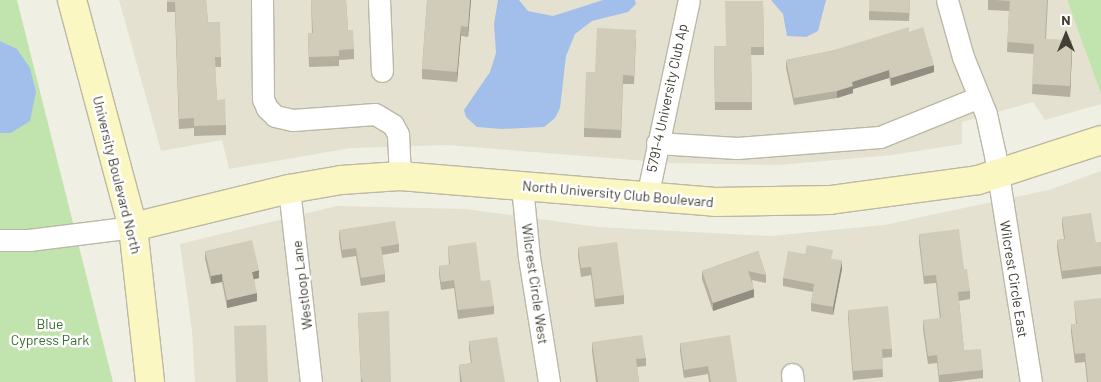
<!DOCTYPE html>
<html>
<head>
<meta charset="utf-8">
<style>
	body { margin:0 }
	#map { position:relative; width:1101px; height:382px; overflow:hidden; background:#f0efe3; font-family:Barlow,sans-serif }
	div>[style] { position:absolute }
	[style*='--x'] { left:calc(var(--x)*1px); top:calc(var(--y)*1px); width:calc(var(--w)*1px); rotate:calc(var(--a)*1deg) }
	.residential>* { inset:0; background:#e4e1d1 }
	.green>* { inset:0; background:#c1e3ad }
	.water>* { inset:0; background:#a2bfeb }
	.roads { filter:drop-shadow(1px 0 #bbb8a6) drop-shadow(-1px 0 #bbb8a6) drop-shadow(0 1px #bbb8a6) drop-shadow(0 -1px #bbb8a6) }
	.street>* { height:21px; margin:-10.5px; padding:0 10.5px; transform-origin:10.5px; border-radius:10.5px; background:#fff }
	.secondary>* { height:28px; margin:-14px; padding:0 14px; transform-origin:14px; border-radius:14px; background:#fbf7c2 }
	.wall>* { inset:0; background:#b4af9f }
	.shaded-wall>* { inset:0; background:#928f82 }
	.building>* { inset:0; background:#d1ccb9 }
	span { translate:-50% -50%; white-space:nowrap; text-align:center; line-height:1.15; -webkit-text-stroke:5px #fff; paint-order:stroke }
	.street-label { font-size:14px; color:#423f34 }
	.park-label { font-size:14px; color:#396f2b }
	.north { position:absolute; left:1041px; top:10px; width:50px; height:50px; -webkit-text-stroke:4px #fff; paint-order:stroke; rotate:0deg; font-size:14px; font-weight:700; line-height:20px; text-align:center; color:#423f34 }
	.north::after { content:''; display:block; margin:auto; width:18px; height:22px; background:#423f34; clip-path:polygon(50% 0,100% 100%,50% 72%,0 100%) }
</style>
</head>
<body>
<div id="map">
	<div class="residential">
		<div style="clip-path:polygon(119px 0,1067px 0,1101px 94px,1101px 104px,1045px 120px,1033px 102px,962px 122px,962px 144px,892px 155px,779px 165px,672px 163px,447px 145px,351px 148px,229px 169px,222px 140px,161px 151px)"></div>
		<div style="clip-path:polygon(1101px 171px,1101px 382px,195px 382px,192px 331px,180px 244px,337px 206px,465px 209px,598px 227px,770px 236px,884px 225px,1049px 190px)"></div>
	</div>
	<div class="green">
		<div style="clip-path:polygon(0 0,17px 0,113px 382px,0 382px)"></div>
		<div style="clip-path:polygon(1067px 0,1101px 0,1101px 94px)"></div>
	</div>
	<div class="water">
		<div style="clip-path:polygon(498px 0,519px 0,528px 11px,553px 16px,603px 0,635px 0,636px 4px,628px 12px,592px 21px,575px 34px,566px 56px,560px 108px,555px 118px,544px 127px,501px 129px,477px 127px,466px 117px,464px 110px,490px 72px,496px 53px,494px 24px)"></div>
		<div style="clip-path:polygon(771px 0,826px 0,818px 31px,806px 37px,787px 36px,783px 14px)"></div>
		<div style="clip-path:polygon(0 41px,17px 49px,30px 68px,36px 92px,30px 121px,11px 133px,0 133px)"></div>
	</div>
	<div class="roads">
		<div class="street">
			<div style="--x:262;--y:0;--w:99;--a:89.4"></div>
			<div style="--x:263;--y:99;--w:10;--a:66"></div>
			<div style="--x:267;--y:108;--w:11;--a:45"></div>
			<div style="--x:275;--y:116;--w:18;--a:13"></div>
			<div style="--x:293;--y:120;--w:82;--a:-4.2"></div>
			<div style="--x:375;--y:114;--w:21;--a:31"></div>
			<div style="--x:393;--y:125;--w:10;--a:61"></div>
			<div style="--x:398;--y:134;--w:42;--a:87.3"></div>
			<div style="--x:379;--y:0;--w:71;--a:87.6"></div>
			<div style="--x:947;--y:0;--w:59;--a:74.3"></div>
			<div style="--x:963;--y:57;--w:61;--a:68"></div>
			<div style="--x:986;--y:114;--w:42;--a:77.6"></div>
			<div style="--x:995;--y:155;--w:230;--a:81"></div>
			<div style="--x:657;--y:143;--w:80;--a:3.6"></div>
			<div style="--x:737;--y:148;--w:143;--a:-4.4"></div>
			<div style="--x:880;--y:137;--w:107;--a:-22"></div>
			<div style="--x:522;--y:186;--w:71;--a:84.4"></div>
			<div style="--x:529;--y:257;--w:127;--a:80.9"></div>
			<div style="--x:289;--y:189;--w:194;--a:83.5"></div>
			<div style="--x:647;--y:197;--w:201;--a:-78"></div>
			<div style="--x:0;--y:240;--w:29;--a:0"></div>
			<div style="--x:29;--y:240;--w:105;--a:-7.1"></div>
			<div style="--x:792;--y:374;--w:8;--a:83"></div>
		</div>
		<div class="secondary">
			<div style="--x:72;--y:0;--w:235;--a:75"></div>
			<div style="--x:133;--y:227;--w:156;--a:83.7"></div>
			<div style="--x:133;--y:227;--w:161;--a:-13.7"></div>
			<div style="--x:289;--y:189;--w:53;--a:-9.8"></div>
			<div style="--x:341;--y:180;--w:59;--a:-3.9"></div>
			<div style="--x:400;--y:176;--w:316;--a:4.7"></div>
			<div style="--x:715;--y:202;--w:115;--a:-1"></div>
			<div style="--x:830;--y:200;--w:149;--a:-7.7"></div>
			<div style="--x:978;--y:180;--w:129;--a:-18"></div>
		</div>
	</div>
	<div class="wall">
		<div style="clip-path:polygon(167px 0,206px 0,208px 22px,221px 57px,221px 67px,215px 67px,217px 100px,226px 125px,226px 135px,194px 136px,194px 128px,179px 129px,175px 12px,167px 12px)"></div>
		<div style="clip-path:polygon(311px 0,346px 0,348px 30px,354px 49px,354px 59px,339px 60px,339px 66px,309px 67px,308px 33px,312px 33px)"></div>
		<div style="clip-path:polygon(427px 0,471px 0,468px 37px,461px 36px,457px 82px,422px 79px,422px 69px)"></div>
		<div style="clip-path:polygon(869px 0,910px 0,909px 21px,869px 20px)"></div>
		<div style="clip-path:polygon(988px 0,1048px 0,1046px 39px,1072px 50px,1070px 97px,1032px 94px,1034px 54px,1007px 52px,1009px 11px,988px 10px)"></div>
		<div style="clip-path:polygon(763px 1px,764px 55px,751px 55px,752px 110px,715px 110px,714px 46px,726px 46px)"></div>
		<div style="clip-path:polygon(909px 32px,934px 72px,891px 86px,889px 78px,853px 89px,853px 93px,837px 98px,794px 105px,786px 68px,786px 60px,831px 51px)"></div>
		<div style="clip-path:polygon(636px 38px,634px 84px,623px 84px,621px 138px,584px 137px,584px 128px,595px 72px)"></div>
		<div style="clip-path:polygon(1062px 217px,1096px 243px,1101px 242px,1101px 274px,1062px 279px,1057px 248px,1057px 240px,1064px 239px,1062px 225px)"></div>
		<div style="clip-path:polygon(339px 230px,399px 244px,399px 252px,382px 255px,385px 274px,385px 282px,361px 286px,356px 256px,342px 258px,339px 238px)"></div>
		<div style="clip-path:polygon(919px 234px,964px 269px,970px 291px,970px 299px,959px 301px,964px 350px,983px 370px,983px 378px,951px 382px,939px 382px,937px 363px,928px 364px,923px 329px,923px 320px,940px 319px,936px 283px,924px 284px,919px 242px)"></div>
		<div style="clip-path:polygon(448px 246px,481px 281px,494px 306px,494px 314px,458px 319px,454px 288px,441px 290px,439px 274px,439px 266px,449px 265px)"></div>
		<div style="clip-path:polygon(578px 247px,624px 295px,624px 304px,595px 307px,591px 275px,581px 277px,578px 255px)"></div>
		<div style="clip-path:polygon(205px 251px,259px 278px,254px 279px,257px 301px,227px 308px,222px 282px,211px 284px,205px 259px)"></div>
		<div style="clip-path:polygon(758px 251px,766px 275px,766px 283px,752px 280px,754px 297px,713px 311px,702px 279px,702px 271px)"></div>
		<div style="clip-path:polygon(833px 259px,842px 269px,833px 315px,811px 311px,811px 303px,813px 292px,783px 286px,783px 278px)"></div>
		<div style="clip-path:polygon(1074px 301px,1101px 382px,1087px 382px,1085px 362px,1075px 363px,1071px 332px,1071px 324px,1076px 324px)"></div>
		<div style="clip-path:polygon(848px 310px,892px 349px,892px 357px,882px 358px,883px 377px,853px 380px,848px 318px)"></div>
		<div style="clip-path:polygon(358px 313px,391px 382px,361px 382px)"></div>
		<div style="clip-path:polygon(469px 341px,505px 382px,460px 382px,459px 365px,471px 363px,469px 349px)"></div>
		<div style="clip-path:polygon(592px 342px,646px 358px,646px 366px,637px 367px,639px 382px,596px 382px,592px 351px)"></div>
		<div style="clip-path:polygon(680px 343px,737px 382px,709px 382px,708px 374px,684px 378px,680px 351px)"></div>
	</div>
	<div class="shaded-wall">
		<div style="clip-path:polygon(470px 0,471px 0,468px 37px,468px 27px)"></div>
		<div style="clip-path:polygon(461px 26px,461px 36px,457px 82px,457px 72px)"></div>
		<div style="clip-path:polygon(1072px 40px,1072px 50px,1070px 97px,1070px 86px)"></div>
		<div style="clip-path:polygon(934px 65px,934px 72px,891px 86px,891px 78px)"></div>
		<div style="clip-path:polygon(889px 70px,889px 78px,853px 89px,853px 93px,837px 98px,837px 91px,852px 82px)"></div>
		<div style="clip-path:polygon(842px 260px,842px 269px,833px 315px,833px 307px)"></div>
		<div style="clip-path:polygon(259px 270px,259px 278px,252px 280px,252px 272px)"></div>
		<div style="clip-path:polygon(222px 274px,222px 282px,211px 284px,211px 276px)"></div>
		<div style="clip-path:polygon(754px 289px,754px 297px,713px 311px,713px 303px)"></div>
		<div style="clip-path:polygon(257px 293px,257px 301px,227px 308px,227px 300px)"></div>
	</div>
	<div class="building">
		<div style="clip-path:polygon(167px 0,206px 0,208px 22px,220px 22px,221px 57px,215px 57px,217px 100px,225px 99px,226px 125px,194px 126px,194px 118px,179px 119px,175px 2px,167px 2px)"></div>
		<div style="clip-path:polygon(311px 0,346px 0,348px 30px,353px 30px,354px 49px,339px 50px,339px 56px,309px 57px,308px 33px,313px 33px)"></div>
		<div style="clip-path:polygon(427px 0,470px 0,468px 27px,461px 26px,457px 72px,422px 69px)"></div>
		<div style="clip-path:polygon(869px 0,910px 0,909px 13px,869px 11px)"></div>
		<div style="clip-path:polygon(995px 0,1047px 0,1045px 39px,1072px 40px,1070px 86px,1032px 84px,1034px 44px,1007px 42px,1010px 1px)"></div>
		<div style="clip-path:polygon(725px 1px,763px 1px,764px 47px,751px 47px,752px 102px,715px 102px,714px 46px,726px 46px)"></div>
		<div style="clip-path:polygon(909px 27px,909px 32px,923px 27px,934px 65px,891px 78px,889px 70px,852px 82px,853px 86px,837px 91px,794px 98px,786px 60px,831px 51px)"></div>
		<div style="clip-path:polygon(597px 28px,636px 30px,634px 76px,623px 75px,621px 130px,584px 128px,586px 72px,595px 72px)"></div>
		<div style="clip-path:polygon(1091px 213px,1096px 243px,1101px 242px,1101px 266px,1062px 271px,1057px 240px,1065px 239px,1062px 217px)"></div>
		<div style="clip-path:polygon(395px 221px,399px 244px,381px 247px,385px 274px,361px 278px,356px 248px,342px 250px,339px 230px)"></div>
		<div style="clip-path:polygon(959px 229px,964px 269px,967px 269px,970px 291px,958px 292px,964px 350px,981px 349px,983px 370px,939px 375px,937px 355px,928px 356px,923px 320px,941px 318px,936px 275px,924px 276px,919px 234px)"></div>
		<div style="clip-path:polygon(252px 240px,259px 270px,252px 272px,257px 293px,227px 300px,222px 274px,211px 276px,205px 251px)"></div>
		<div style="clip-path:polygon(476px 242px,481px 281px,490px 280px,494px 306px,458px 310px,454px 280px,441px 282px,439px 266px,450px 264px,448px 246px)"></div>
		<div style="clip-path:polygon(617px 242px,624px 295px,595px 299px,591px 267px,581px 268px,578px 247px)"></div>
		<div style="clip-path:polygon(807px 245px,833px 250px,831px 259px,842px 260px,833px 307px,811px 303px,814px 284px,783px 278px,788px 251px,805px 254px)"></div>
		<div style="clip-path:polygon(758px 251px,766px 275px,748px 271px,754px 289px,713px 303px,702px 271px)"></div>
		<div style="clip-path:polygon(1101px 298px,1101px 382px,1088px 382px,1085px 353px,1075px 354px,1071px 324px,1077px 324px,1074px 301px)"></div>
		<div style="clip-path:polygon(888px 306px,892px 349px,882px 349px,883px 369px,853px 371px,848px 310px)"></div>
		<div style="clip-path:polygon(389px 311px,391px 382px,363px 382px,361px 377px,358px 313px)"></div>
		<div style="clip-path:polygon(266px 325px,268px 382px,236px 382px,234px 326px)"></div>
		<div style="clip-path:polygon(642px 335px,646px 358px,636px 359px,639px 382px,598px 382px,592px 342px)"></div>
		<div style="clip-path:polygon(730px 335px,737px 382px,711px 382px,708px 366px,684px 370px,680px 343px)"></div>
		<div style="clip-path:polygon(497px 337px,505px 382px,462px 382px,459px 365px,472px 363px,469px 341px)"></div>
	</div>
	<div class="street-label">
		<span style="left:667px;top:98px;rotate:-78deg">5791-4 University Club Ap</span>
		<span style="left:117px;top:175px;rotate:76deg">University Boulevard North</span>
		<span style="left:618px;top:194px;rotate:5deg">North University Club Boulevard</span>
		<span style="left:1014px;top:279px;rotate:81deg">Wilcrest Circle East</span>
		<span style="left:535px;top:284px;rotate:82deg">Wilcrest Circle West</span>
		<span style="left:302px;top:285px;rotate:-97deg">Westloop Lane</span>
	</div>
	<div class="park-label">
		<span style="left:50px;top:332px">Blue<br>Cypress Park</span>
	</div>
	<div class="north">N</div>
</div>
</body>
</html>
